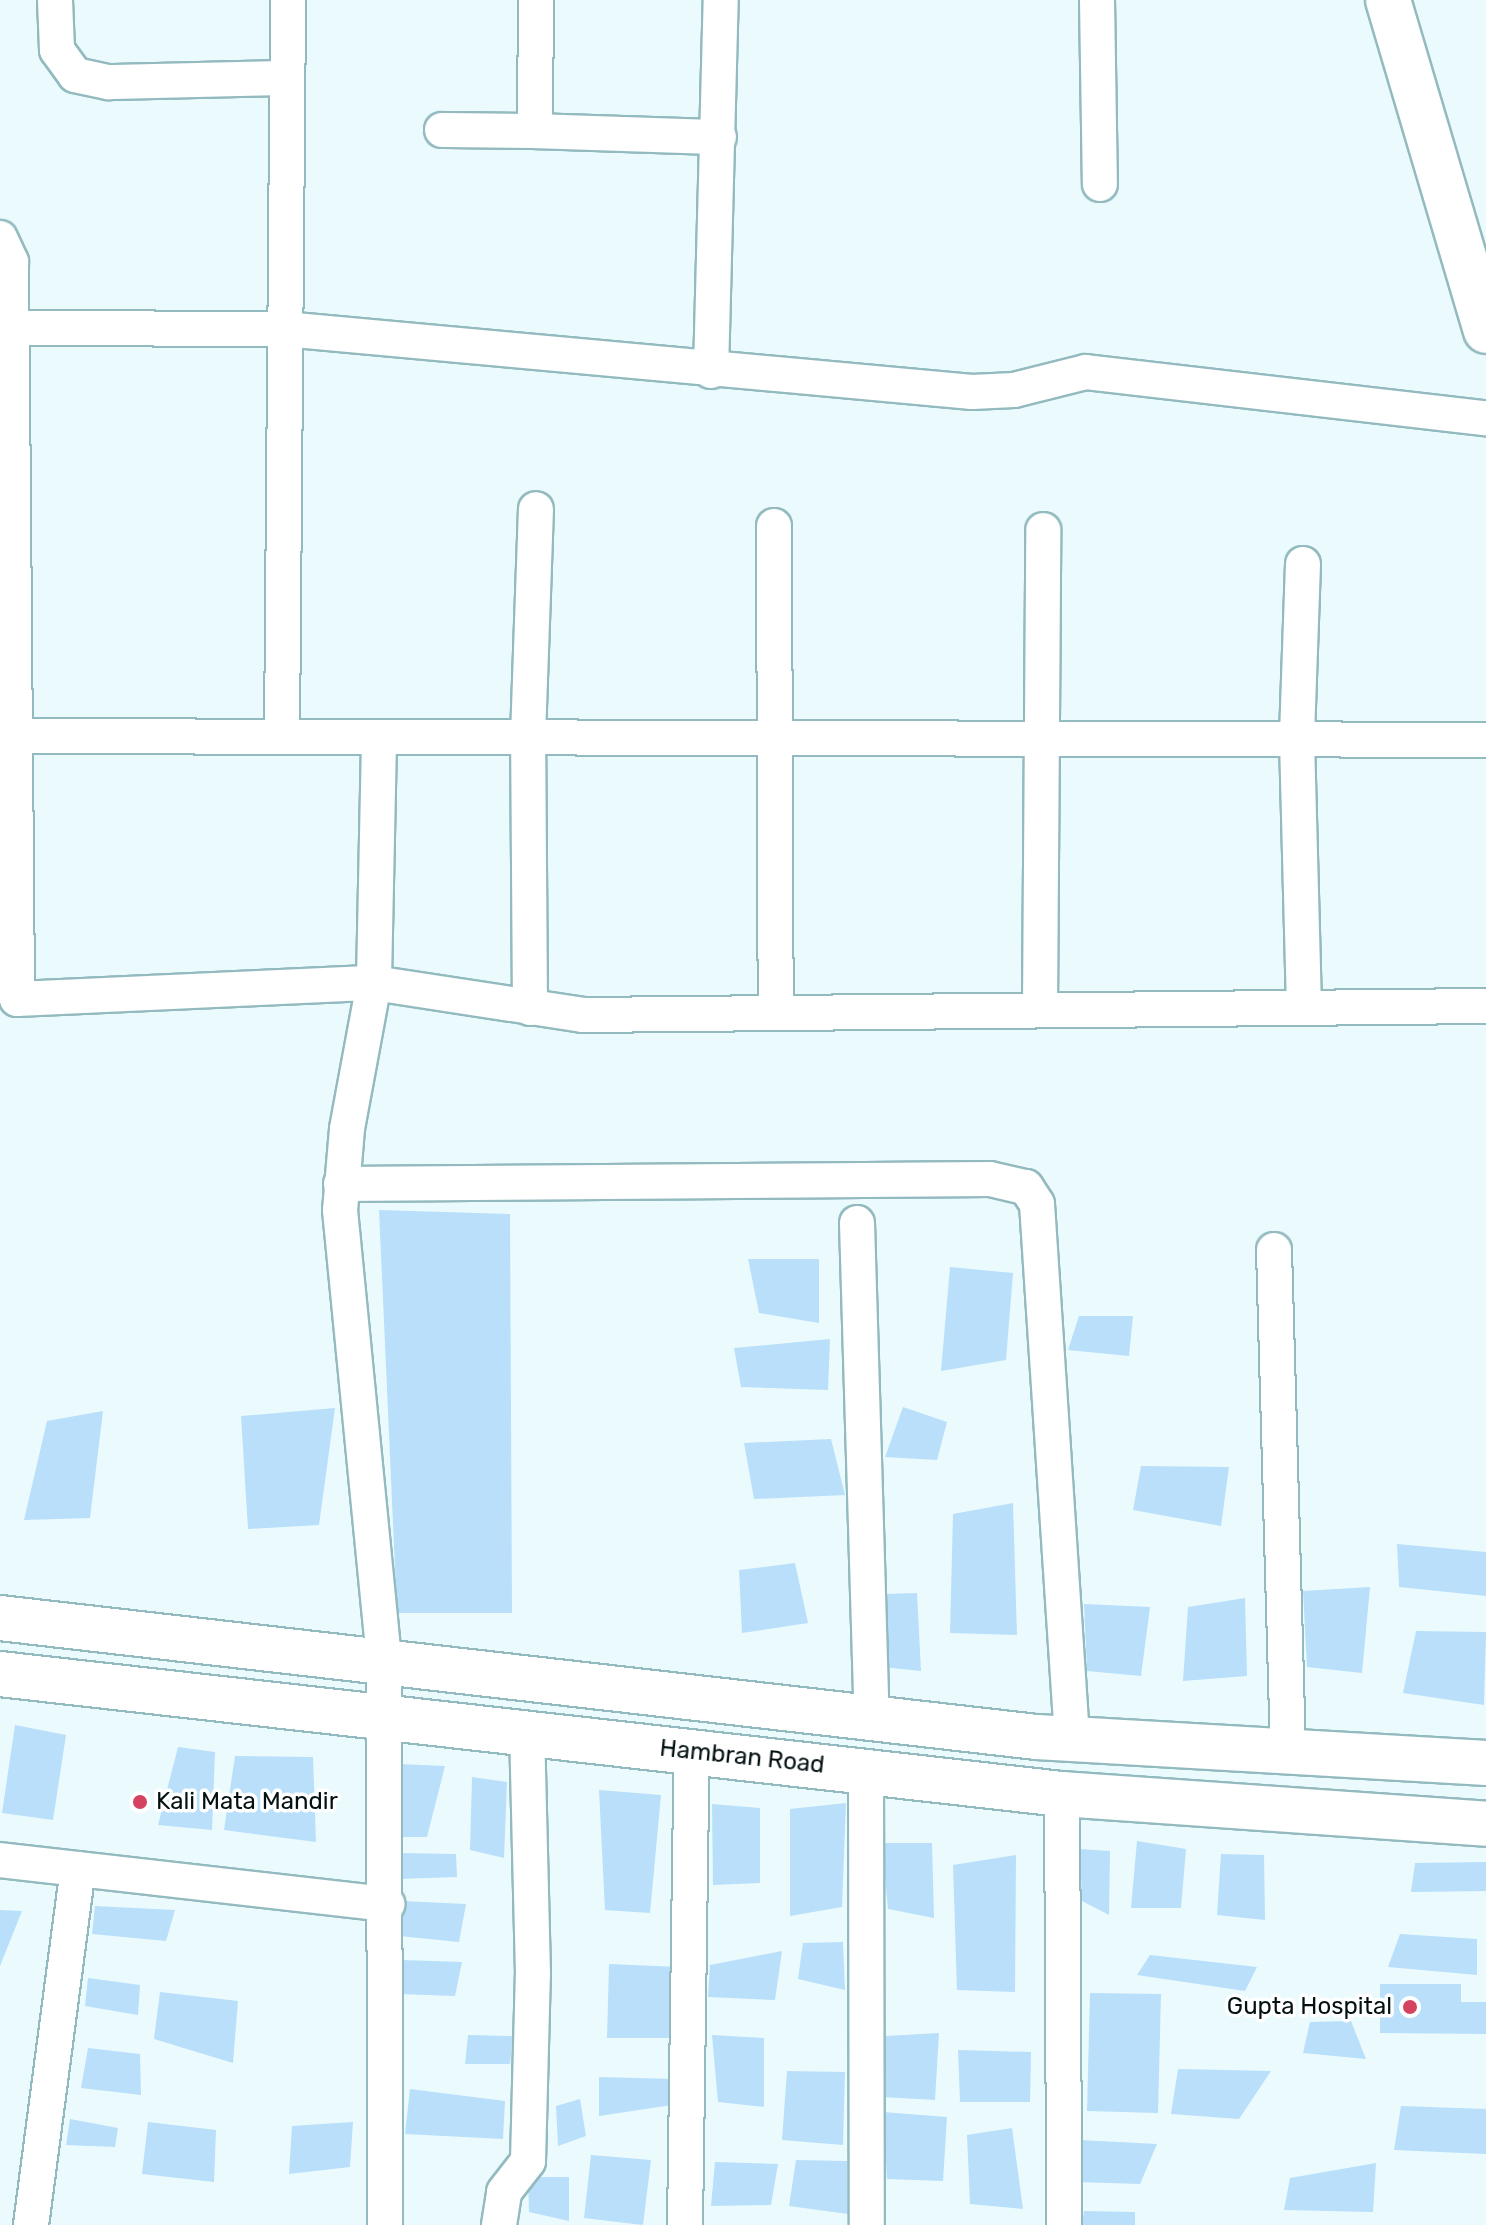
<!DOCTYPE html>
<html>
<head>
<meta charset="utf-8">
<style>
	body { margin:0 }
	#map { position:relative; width:1486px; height:2225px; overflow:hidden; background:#ebfbfd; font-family:Rubik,sans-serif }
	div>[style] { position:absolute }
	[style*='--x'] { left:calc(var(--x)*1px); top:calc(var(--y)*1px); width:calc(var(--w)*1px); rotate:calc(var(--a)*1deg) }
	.building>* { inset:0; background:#b9dffa }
	.roads { filter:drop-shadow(2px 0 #93babf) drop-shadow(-2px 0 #93babf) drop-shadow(0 2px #93babf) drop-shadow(0 -2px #93babf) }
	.street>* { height:34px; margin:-17px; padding:0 17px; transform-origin:17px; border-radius:17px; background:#fff }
	.secondary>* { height:44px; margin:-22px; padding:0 22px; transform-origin:22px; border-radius:22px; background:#fff }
	.dots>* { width:22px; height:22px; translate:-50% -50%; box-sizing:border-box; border:4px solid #fff; border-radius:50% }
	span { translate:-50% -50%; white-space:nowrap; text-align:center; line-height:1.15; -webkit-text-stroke:7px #fff; paint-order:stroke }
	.street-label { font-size:24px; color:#041113 }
	.poi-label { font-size:24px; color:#041113 }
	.left { translate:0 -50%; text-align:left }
	.right { translate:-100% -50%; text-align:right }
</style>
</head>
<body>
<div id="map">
	<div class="building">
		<div style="clip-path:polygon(379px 1210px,510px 1214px,512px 1613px,397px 1613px)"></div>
		<div style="clip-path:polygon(748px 1259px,819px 1259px,819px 1323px,759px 1313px)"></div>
		<div style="clip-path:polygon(950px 1267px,1013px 1273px,1006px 1360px,941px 1371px)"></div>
		<div style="clip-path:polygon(1079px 1316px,1133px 1316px,1129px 1356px,1068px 1350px)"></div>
		<div style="clip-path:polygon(830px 1339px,828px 1390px,741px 1387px,734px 1348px)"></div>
		<div style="clip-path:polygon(903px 1407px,947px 1422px,937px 1460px,885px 1457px)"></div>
		<div style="clip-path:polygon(335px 1408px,319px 1525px,248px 1529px,241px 1416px)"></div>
		<div style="clip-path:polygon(103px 1411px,90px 1518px,24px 1520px,47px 1421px)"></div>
		<div style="clip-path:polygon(831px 1439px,845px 1495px,754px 1499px,744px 1443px)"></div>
		<div style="clip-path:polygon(1141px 1466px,1229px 1467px,1221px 1526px,1133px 1510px)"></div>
		<div style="clip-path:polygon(1013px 1503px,1017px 1635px,950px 1633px,953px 1514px)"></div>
		<div style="clip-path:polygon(1397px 1544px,1486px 1552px,1486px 1596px,1399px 1587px)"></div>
		<div style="clip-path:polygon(795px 1563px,808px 1623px,742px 1633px,739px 1570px)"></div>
		<div style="clip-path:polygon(1370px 1587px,1362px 1673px,1307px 1667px,1303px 1591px)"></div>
		<div style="clip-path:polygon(917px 1593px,921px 1671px,882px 1667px,883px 1594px)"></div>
		<div style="clip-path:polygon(1245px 1598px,1247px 1676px,1183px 1681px,1188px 1607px)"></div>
		<div style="clip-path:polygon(1084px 1604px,1150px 1607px,1141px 1676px,1087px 1671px)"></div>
		<div style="clip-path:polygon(1416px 1631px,1486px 1632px,1484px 1705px,1403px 1693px)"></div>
		<div style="clip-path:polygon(15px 1725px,66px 1735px,53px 1820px,2px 1813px)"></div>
		<div style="clip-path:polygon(178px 1747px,215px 1752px,212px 1830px,158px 1825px)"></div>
		<div style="clip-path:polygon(235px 1756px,313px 1757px,316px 1842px,224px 1830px)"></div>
		<div style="clip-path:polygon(399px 1764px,445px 1766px,427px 1837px,402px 1837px)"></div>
		<div style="clip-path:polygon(472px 1777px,507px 1782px,504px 1858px,470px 1850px)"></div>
		<div style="clip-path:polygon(599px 1790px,661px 1795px,650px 1913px,605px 1910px)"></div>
		<div style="clip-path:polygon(846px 1803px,842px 1907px,790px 1916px,790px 1809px)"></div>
		<div style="clip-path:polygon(712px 1804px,760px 1808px,760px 1883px,713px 1885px)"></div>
		<div style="clip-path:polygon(1137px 1841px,1186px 1849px,1181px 1908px,1131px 1908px)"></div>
		<div style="clip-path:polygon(882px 1843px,932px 1843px,934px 1918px,888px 1909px)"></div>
		<div style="clip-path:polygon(1080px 1849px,1110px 1851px,1109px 1915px,1082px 1901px)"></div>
		<div style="clip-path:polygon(397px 1853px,456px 1854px,457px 1877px,399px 1879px)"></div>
		<div style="clip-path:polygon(1221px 1854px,1264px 1855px,1265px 1920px,1217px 1915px)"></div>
		<div style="clip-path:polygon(1016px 1855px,1015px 1992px,957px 1990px,953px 1865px)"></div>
		<div style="clip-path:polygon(1486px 1862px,1486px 1891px,1411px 1892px,1415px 1863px)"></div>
		<div style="clip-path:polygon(402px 1901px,466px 1904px,459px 1942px,399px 1936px)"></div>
		<div style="clip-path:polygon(95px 1906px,175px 1910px,166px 1941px,92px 1934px)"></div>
		<div style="clip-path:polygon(0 1910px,22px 1911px,0 1966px)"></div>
		<div style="clip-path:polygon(1400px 1934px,1477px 1939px,1477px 1975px,1388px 1967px)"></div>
		<div style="clip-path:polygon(843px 1942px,845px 1990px,798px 1979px,803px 1943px)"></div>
		<div style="clip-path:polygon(782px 1951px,775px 2000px,708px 1997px,710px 1965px)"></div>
		<div style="clip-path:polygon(1150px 1955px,1257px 1967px,1245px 1991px,1137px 1975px)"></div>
		<div style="clip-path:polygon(401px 1960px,462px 1962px,455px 1996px,400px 1994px)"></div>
		<div style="clip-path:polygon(609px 1964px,678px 1967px,671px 2038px,607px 2038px)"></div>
		<div style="clip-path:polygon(88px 1978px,140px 1985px,138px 2015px,85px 2006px)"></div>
		<div style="clip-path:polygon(1380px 1984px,1461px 1984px,1461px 2002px,1486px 2002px,1486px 2034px,1380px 2033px)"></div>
		<div style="clip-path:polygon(160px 1992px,238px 2001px,233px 2063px,154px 2039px)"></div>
		<div style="clip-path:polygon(1090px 1993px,1161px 1994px,1158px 2113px,1087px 2111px)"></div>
		<div style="clip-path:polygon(1351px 2021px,1366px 2059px,1303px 2053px,1310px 2022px)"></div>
		<div style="clip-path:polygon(939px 2033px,935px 2100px,882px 2097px,885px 2036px)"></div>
		<div style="clip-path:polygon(468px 2035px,513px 2036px,510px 2064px,465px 2064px)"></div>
		<div style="clip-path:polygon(712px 2035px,764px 2038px,764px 2107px,718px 2102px)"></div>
		<div style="clip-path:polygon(88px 2048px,140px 2054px,141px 2095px,81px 2088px)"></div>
		<div style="clip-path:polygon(958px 2050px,1031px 2052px,1030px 2102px,960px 2102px)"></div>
		<div style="clip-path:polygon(1178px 2069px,1271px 2071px,1239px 2119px,1171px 2114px)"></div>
		<div style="clip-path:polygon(787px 2071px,845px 2072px,843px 2145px,782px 2140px)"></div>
		<div style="clip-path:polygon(599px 2077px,675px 2079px,672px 2105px,599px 2116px)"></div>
		<div style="clip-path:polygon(410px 2089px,505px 2101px,503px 2139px,405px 2134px)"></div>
		<div style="clip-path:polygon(580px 2099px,586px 2136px,558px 2146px,556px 2106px)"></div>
		<div style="clip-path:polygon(1401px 2106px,1486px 2109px,1486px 2154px,1394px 2150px)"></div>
		<div style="clip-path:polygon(883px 2112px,947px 2117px,943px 2181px,887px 2179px)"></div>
		<div style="clip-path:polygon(70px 2119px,118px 2128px,115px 2147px,66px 2145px)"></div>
		<div style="clip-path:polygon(148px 2122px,216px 2130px,214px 2182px,142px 2174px)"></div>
		<div style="clip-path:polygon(353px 2122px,350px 2167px,289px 2174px,292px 2126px)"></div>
		<div style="clip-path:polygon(1012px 2128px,1023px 2209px,970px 2204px,967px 2135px)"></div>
		<div style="clip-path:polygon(1080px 2140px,1157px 2144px,1140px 2184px,1075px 2182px)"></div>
		<div style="clip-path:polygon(591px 2155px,651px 2160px,643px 2225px,584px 2218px)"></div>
		<div style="clip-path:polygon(796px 2160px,847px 2161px,848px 2214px,789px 2206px)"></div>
		<div style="clip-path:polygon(715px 2162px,778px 2164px,771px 2205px,711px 2206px)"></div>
		<div style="clip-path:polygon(1376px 2163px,1373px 2212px,1284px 2210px,1290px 2178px)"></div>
		<div style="clip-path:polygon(528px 2177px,569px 2177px,569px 2221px,529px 2212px)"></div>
		<div style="clip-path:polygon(1084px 2211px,1135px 2212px,1135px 2225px,1082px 2225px)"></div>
	</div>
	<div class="roads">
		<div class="street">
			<div style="--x:55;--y:0;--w:50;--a:87.7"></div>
			<div style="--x:57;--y:50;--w:31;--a:54"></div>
			<div style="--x:75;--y:75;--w:35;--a:12"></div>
			<div style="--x:109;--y:82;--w:177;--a:-1.3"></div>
			<div style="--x:1097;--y:0;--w:184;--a:89.1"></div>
			<div style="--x:442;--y:130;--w:93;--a:0.6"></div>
			<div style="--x:535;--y:131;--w:131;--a:-89.6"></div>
			<div style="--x:535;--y:131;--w:184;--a:1.9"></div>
			<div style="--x:0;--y:238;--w:26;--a:65"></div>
			<div style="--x:11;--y:262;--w:737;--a:89.53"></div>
			<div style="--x:17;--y:999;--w:357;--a:-2.6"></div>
			<div style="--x:374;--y:983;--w:211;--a:8.7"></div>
			<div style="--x:583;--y:1015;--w:903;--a:-0.57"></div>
			<div style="--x:10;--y:328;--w:274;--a:0.2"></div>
			<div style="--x:284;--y:329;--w:691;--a:5.23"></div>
			<div style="--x:972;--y:392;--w:42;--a:-2.7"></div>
			<div style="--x:1014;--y:390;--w:74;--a:-14"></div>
			<div style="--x:1086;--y:372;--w:403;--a:6.6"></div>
			<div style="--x:711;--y:371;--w:371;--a:-88.5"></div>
			<div style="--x:774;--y:526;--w:487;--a:89.8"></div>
			<div style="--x:1303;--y:564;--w:176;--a:92"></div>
			<div style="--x:1297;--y:740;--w:265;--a:88.5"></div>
			<div style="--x:0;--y:736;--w:1486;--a:0.15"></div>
			<div style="--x:282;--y:736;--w:736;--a:-89.53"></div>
			<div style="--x:379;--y:741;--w:242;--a:91.2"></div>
			<div style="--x:374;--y:983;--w:148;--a:100.5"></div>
			<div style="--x:347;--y:1129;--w:81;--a:94.9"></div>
			<div style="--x:340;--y:1210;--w:453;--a:84.4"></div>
			<div style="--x:384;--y:1661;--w:564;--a:89.9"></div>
			<div style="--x:530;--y:1008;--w:271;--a:-90.4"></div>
			<div style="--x:528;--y:737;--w:228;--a:-88"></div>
			<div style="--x:1040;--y:1008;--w:478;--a:-89.6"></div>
			<div style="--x:341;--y:1184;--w:649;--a:-0.44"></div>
			<div style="--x:990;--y:1179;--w:37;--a:13"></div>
			<div style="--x:1026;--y:1187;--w:20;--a:57"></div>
			<div style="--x:1037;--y:1204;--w:535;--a:86.25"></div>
			<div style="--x:857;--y:1223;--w:495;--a:88.3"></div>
			<div style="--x:1274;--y:1250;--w:501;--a:88.4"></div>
			<div style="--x:866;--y:1771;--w:454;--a:89.9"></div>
			<div style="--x:1062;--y:1794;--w:431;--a:89.7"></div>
			<div style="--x:0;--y:1860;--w:390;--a:6.5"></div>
			<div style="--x:31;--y:2225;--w:359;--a:-82.5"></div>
			<div style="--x:499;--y:2225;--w:33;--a:-81"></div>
			<div style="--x:504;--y:2192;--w:39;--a:-52"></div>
			<div style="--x:528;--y:2161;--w:187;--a:-88.5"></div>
			<div style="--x:533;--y:1974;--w:241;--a:-91.4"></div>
			<div style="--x:685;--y:2225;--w:473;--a:-89.2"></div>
		</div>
		<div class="secondary">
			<div style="--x:1388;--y:0;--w:345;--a:73.5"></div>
			<div style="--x:0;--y:1618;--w:1044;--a:6.55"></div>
			<div style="--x:1037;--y:1737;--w:450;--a:3.3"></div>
			<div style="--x:0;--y:1674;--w:1069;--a:6.45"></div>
			<div style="--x:1062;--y:1794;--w:425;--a:4"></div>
		</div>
	</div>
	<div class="dots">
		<div style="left:140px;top:1802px;background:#d44461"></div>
		<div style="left:1410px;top:2007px;background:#d44461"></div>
	</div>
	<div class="street-label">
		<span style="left:742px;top:1757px;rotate:6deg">Hambran Road</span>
	</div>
	<div class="poi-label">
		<span class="left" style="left:156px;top:1802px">Kali Mata Mandir</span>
		<span class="right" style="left:1392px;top:2007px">Gupta Hospital</span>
	</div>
</div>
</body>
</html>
